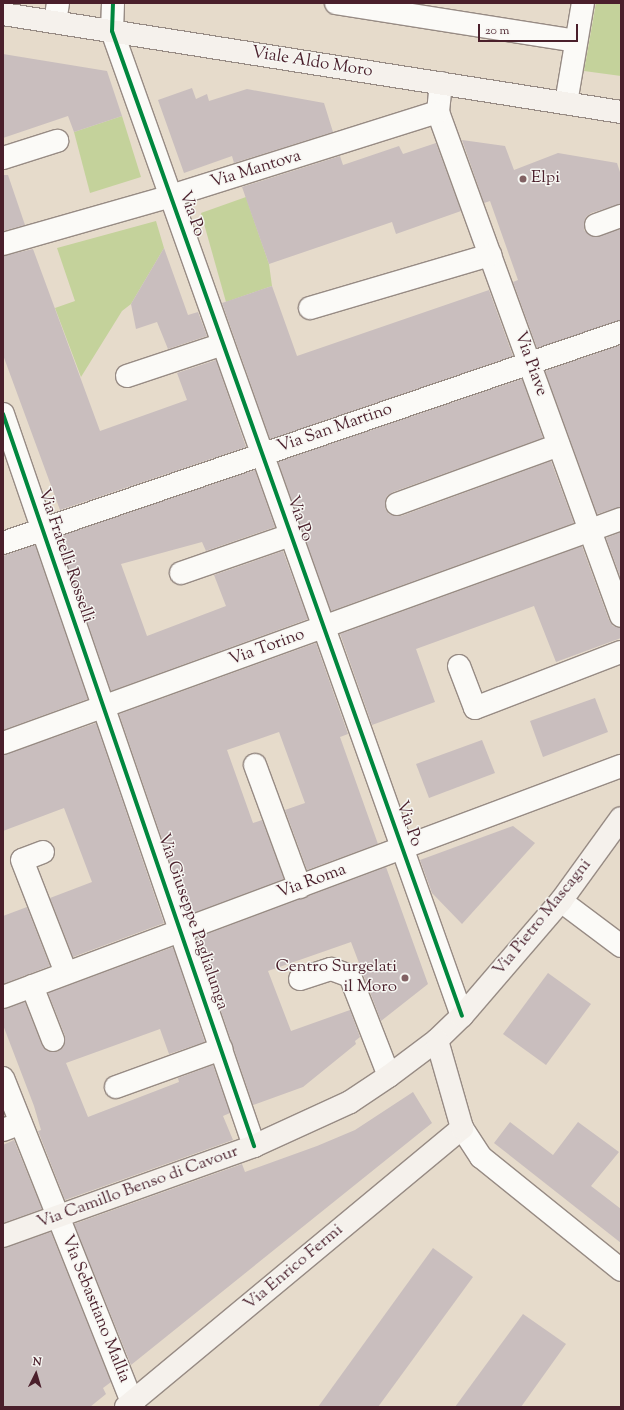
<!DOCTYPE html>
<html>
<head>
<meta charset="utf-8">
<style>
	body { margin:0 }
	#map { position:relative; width:624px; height:1410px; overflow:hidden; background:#e6dbcb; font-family:"Sorts Mill Goudy",serif }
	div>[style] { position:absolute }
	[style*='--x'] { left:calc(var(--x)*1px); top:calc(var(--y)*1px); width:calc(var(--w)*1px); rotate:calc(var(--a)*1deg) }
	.green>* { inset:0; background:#c4d29b }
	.building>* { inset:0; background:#c9bebe }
	.roads { filter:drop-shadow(1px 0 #978b84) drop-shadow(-1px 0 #978b84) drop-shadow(0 1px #978b84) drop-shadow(0 -1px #978b84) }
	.street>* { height:22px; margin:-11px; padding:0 11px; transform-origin:11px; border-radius:11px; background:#fbfaf7 }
	.secondary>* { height:22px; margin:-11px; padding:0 11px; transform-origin:11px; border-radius:11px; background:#f5f1ec }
	.cycleway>* { height:4px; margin:-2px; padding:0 2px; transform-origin:2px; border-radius:2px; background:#00873e }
	.dots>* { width:11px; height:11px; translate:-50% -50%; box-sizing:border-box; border:2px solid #f6f6f2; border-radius:50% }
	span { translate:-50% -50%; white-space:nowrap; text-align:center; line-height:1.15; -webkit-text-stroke:3px #f6f6f2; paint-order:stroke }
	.street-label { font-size:17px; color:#4a1f2b }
	.poi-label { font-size:17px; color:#4a1f2b }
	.left { translate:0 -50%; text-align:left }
	.right { translate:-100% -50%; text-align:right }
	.frame { position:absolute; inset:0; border:4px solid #4a1f2b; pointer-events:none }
	.north { position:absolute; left:16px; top:1354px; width:40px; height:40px; -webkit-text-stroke:3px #f6f6f2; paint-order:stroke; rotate:5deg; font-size:11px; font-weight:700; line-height:16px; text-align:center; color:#4a1f2b }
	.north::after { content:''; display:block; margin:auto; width:14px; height:18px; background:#4a1f2b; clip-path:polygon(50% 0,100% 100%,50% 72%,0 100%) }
	.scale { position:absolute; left:478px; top:24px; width:100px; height:18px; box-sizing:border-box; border:2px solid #4a1f2b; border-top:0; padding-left:5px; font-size:12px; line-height:14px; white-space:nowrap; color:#4a1f2b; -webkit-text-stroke:3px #f6f6f2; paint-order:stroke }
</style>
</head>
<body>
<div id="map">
	<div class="green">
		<div style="clip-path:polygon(596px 3px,621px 3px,621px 76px,584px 71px)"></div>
		<div style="clip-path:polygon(122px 116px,141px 177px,90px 193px,74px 132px)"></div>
		<div style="clip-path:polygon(246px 197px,269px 264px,272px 286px,226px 302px,201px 213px)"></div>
		<div style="clip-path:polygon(156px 221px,164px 248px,131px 304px,122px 311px,81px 377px,55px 308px,75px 301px,57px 248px)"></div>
	</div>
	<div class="building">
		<div style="clip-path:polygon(3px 54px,107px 71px,122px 116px,74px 132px,68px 116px,3px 138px)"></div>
		<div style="clip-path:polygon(192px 88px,196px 99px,207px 94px,209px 101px,247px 89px,324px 103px,333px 132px,234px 163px,232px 156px,184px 173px,158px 100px)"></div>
		<div style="clip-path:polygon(462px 140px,505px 146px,514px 170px,558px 153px,617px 163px,621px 175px,621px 204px,591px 213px,586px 217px,584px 223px,584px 230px,588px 234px,594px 237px,621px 229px,621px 320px,537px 348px,513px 282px,518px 280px,490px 201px,484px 203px)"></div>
		<div style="clip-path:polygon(436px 143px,461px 211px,396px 234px,392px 222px,269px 264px,242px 187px,340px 156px,343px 165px,399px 146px,403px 154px)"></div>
		<div style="clip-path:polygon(3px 175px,8px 175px,25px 225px,3px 231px)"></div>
		<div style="clip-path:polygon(164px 248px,188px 315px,198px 312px,207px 336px,168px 349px,157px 322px,136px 329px,131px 304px)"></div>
		<div style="clip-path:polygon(33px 249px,100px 431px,187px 400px,177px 373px,216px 360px,246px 447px,60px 510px,3px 355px,3px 256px)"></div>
		<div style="clip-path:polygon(272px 286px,297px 356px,489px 290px,513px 356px,270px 439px,222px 303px)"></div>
		<div style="clip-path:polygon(621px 345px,621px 507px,597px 514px,545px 371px)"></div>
		<div style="clip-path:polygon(522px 379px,543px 438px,393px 492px,387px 496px,385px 502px,385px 508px,389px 514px,395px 516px,401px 516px,551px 461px,574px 523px,331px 611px,278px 462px)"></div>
		<div style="clip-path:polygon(255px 470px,275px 527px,206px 551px,202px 542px,121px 564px,147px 636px,226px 606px,214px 575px,283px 551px,308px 619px,111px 691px,58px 537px)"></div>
		<div style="clip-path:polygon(621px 532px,621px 579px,606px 538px)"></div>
		<div style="clip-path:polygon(35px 545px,88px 699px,3px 730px,3px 556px)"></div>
		<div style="clip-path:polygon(582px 546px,609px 620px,613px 626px,621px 628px,621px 638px,556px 662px,534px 606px,416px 649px,435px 702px,372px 725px,340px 634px)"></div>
		<div style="clip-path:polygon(316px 643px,348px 734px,340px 737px,378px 844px,307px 870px,285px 810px,305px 803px,279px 732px,227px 750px,253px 823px,262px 820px,284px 879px,188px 915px,119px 714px)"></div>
		<div style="clip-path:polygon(595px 698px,608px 732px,543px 757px,530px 721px)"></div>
		<div style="clip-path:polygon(96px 723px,164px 923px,73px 957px,50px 898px,92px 882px,64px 808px,3px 831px,3px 755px)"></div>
		<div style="clip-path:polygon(482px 740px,495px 773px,429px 798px,416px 764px)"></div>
		<div style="clip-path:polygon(513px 826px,535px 843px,462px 924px,432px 893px,420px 860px)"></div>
		<div style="clip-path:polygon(386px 867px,428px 984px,381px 1021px,351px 942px,268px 971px,291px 1031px,350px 1010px,360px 1037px,355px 1041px,356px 1044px,303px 1087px,253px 1105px,196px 938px)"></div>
		<div style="clip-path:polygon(27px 907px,50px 966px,3px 984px,3px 916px)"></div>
		<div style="clip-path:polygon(173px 947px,205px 1042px,169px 1054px,160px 1029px,66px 1063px,88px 1117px,179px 1082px,178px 1078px,213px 1065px,230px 1113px,223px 1116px,233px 1140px,65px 1200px,38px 1131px,41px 1130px,34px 1106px,3px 1025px,3px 1009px,25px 1002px,42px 1045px,46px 1050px,51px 1052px,57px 1052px,63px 1047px,65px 1042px,65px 1036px,48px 993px)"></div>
		<div style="clip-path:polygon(548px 973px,591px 1004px,546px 1065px,503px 1034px)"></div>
		<div style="clip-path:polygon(413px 1092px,432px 1123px,131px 1365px,74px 1224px,242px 1164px,245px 1172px,317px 1146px,355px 1130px)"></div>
		<div style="clip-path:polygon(510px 1122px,553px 1155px,578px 1122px,619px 1152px,591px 1186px,621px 1209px,621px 1243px,494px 1143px)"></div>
		<div style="clip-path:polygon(14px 1140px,42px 1209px,3px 1223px,3px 1145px)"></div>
		<div style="clip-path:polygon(51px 1232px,111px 1382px,103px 1388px,106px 1394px,90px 1407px,3px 1407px,3px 1248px)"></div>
		<div style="clip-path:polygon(433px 1248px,473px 1277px,378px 1407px,318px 1407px)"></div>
		<div style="clip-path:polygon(523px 1314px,566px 1344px,521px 1407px,455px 1407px)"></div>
	</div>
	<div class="roads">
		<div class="street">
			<div style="--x:113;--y:3;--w:28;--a:92"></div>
			<div style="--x:112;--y:31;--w:1045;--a:70.44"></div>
			<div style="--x:336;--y:3;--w:243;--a:9"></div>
			<div style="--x:55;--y:22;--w:19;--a:-81"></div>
			<div style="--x:441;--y:83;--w:29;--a:96"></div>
			<div style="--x:438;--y:112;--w:536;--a:70.04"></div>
			<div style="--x:566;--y:103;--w:101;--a:-80.4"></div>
			<div style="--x:3;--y:158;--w:57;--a:-17.5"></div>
			<div style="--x:596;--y:225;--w:27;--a:-20"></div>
			<div style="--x:3;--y:244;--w:175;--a:-15.9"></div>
			<div style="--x:171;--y:196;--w:280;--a:-17.5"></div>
			<div style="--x:310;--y:308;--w:188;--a:-16.4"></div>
			<div style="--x:127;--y:376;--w:101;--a:-18.4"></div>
			<div style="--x:3;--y:414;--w:774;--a:71.07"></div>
			<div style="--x:397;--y:504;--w:172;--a:-20"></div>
			<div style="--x:3;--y:543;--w:653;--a:-18.85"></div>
			<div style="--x:181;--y:573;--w:116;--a:-19.1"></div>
			<div style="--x:459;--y:666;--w:45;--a:69.1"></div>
			<div style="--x:475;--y:708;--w:156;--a:-21"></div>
			<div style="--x:3;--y:743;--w:657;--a:-19.92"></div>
			<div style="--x:255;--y:765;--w:130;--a:69.8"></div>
			<div style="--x:43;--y:852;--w:22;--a:159"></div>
			<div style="--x:22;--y:860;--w:121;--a:68.7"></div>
			<div style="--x:561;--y:901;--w:75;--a:36.9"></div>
			<div style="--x:300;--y:979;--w:33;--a:-18"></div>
			<div style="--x:331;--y:969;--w:20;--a:20"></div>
			<div style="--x:350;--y:976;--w:107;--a:68.7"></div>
			<div style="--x:32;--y:986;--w:58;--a:68.7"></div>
			<div style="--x:3;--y:997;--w:660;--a:-20.5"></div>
			<div style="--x:3;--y:1078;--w:354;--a:68.3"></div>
			<div style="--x:116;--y:1087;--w:112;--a:-19.9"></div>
			<div style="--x:462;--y:1128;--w:35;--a:57"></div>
			<div style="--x:481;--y:1157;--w:180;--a:38.9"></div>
			<div style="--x:3;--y:1130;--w:19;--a:-21"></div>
		</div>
		<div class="secondary">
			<div style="--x:3;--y:14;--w:626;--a:9.01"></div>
			<div style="--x:3;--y:1236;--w:267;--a:-19.7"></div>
			<div style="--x:254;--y:1146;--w:106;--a:-24.6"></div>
			<div style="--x:350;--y:1102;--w:47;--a:-33.7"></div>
			<div style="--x:389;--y:1076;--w:60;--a:-36.9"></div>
			<div style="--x:437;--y:1040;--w:35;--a:-44"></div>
			<div style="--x:462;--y:1016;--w:152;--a:-49.3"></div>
			<div style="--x:561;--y:901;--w:102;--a:-54.1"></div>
			<div style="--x:126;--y:1407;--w:437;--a:-39.7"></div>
			<div style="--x:462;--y:1128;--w:91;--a:-105.9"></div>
		</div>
	</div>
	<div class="cycleway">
		<div style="--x:113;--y:3;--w:28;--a:92"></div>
		<div style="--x:112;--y:31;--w:1045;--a:70.44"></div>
		<div style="--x:3;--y:414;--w:774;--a:71.07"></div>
	</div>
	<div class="dots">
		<div style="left:523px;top:179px;background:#816163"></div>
		<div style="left:405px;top:978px;background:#816163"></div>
	</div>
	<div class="street-label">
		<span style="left:312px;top:63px;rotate:9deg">Viale Aldo Moro</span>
		<span style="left:256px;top:170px;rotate:-17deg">Via Mantova</span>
		<span style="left:191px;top:214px;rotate:70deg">Via Po</span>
		<span style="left:530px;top:364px;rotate:70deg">Via Piave</span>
		<span style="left:335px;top:429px;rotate:-19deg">Via San Martino</span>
		<span style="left:299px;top:519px;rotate:70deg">Via Po</span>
		<span style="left:65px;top:556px;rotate:71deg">Via Fratelli Rosselli</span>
		<span style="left:267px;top:648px;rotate:-20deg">Via Torino</span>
		<span style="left:408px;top:824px;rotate:70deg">Via Po</span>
		<span style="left:312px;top:882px;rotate:-20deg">Via Roma</span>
		<span style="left:543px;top:918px;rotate:-51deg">Via Pietro Mascagni</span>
		<span style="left:192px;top:922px;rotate:71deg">Via Giuseppe Paglialunga</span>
		<span style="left:138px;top:1188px;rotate:-20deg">Via Camillo Benso di Cavour</span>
		<span style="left:294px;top:1268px;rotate:-40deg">Via Enrico Fermi</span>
		<span style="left:95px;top:1309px;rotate:68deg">Via Sebastiano Mallia</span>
	</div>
	<div class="poi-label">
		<span class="left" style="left:531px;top:179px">Elpi</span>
		<span class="right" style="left:397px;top:978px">Centro Surgelati<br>il Moro</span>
	</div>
	<div class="frame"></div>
	<div class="north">N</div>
	<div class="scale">20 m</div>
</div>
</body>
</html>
